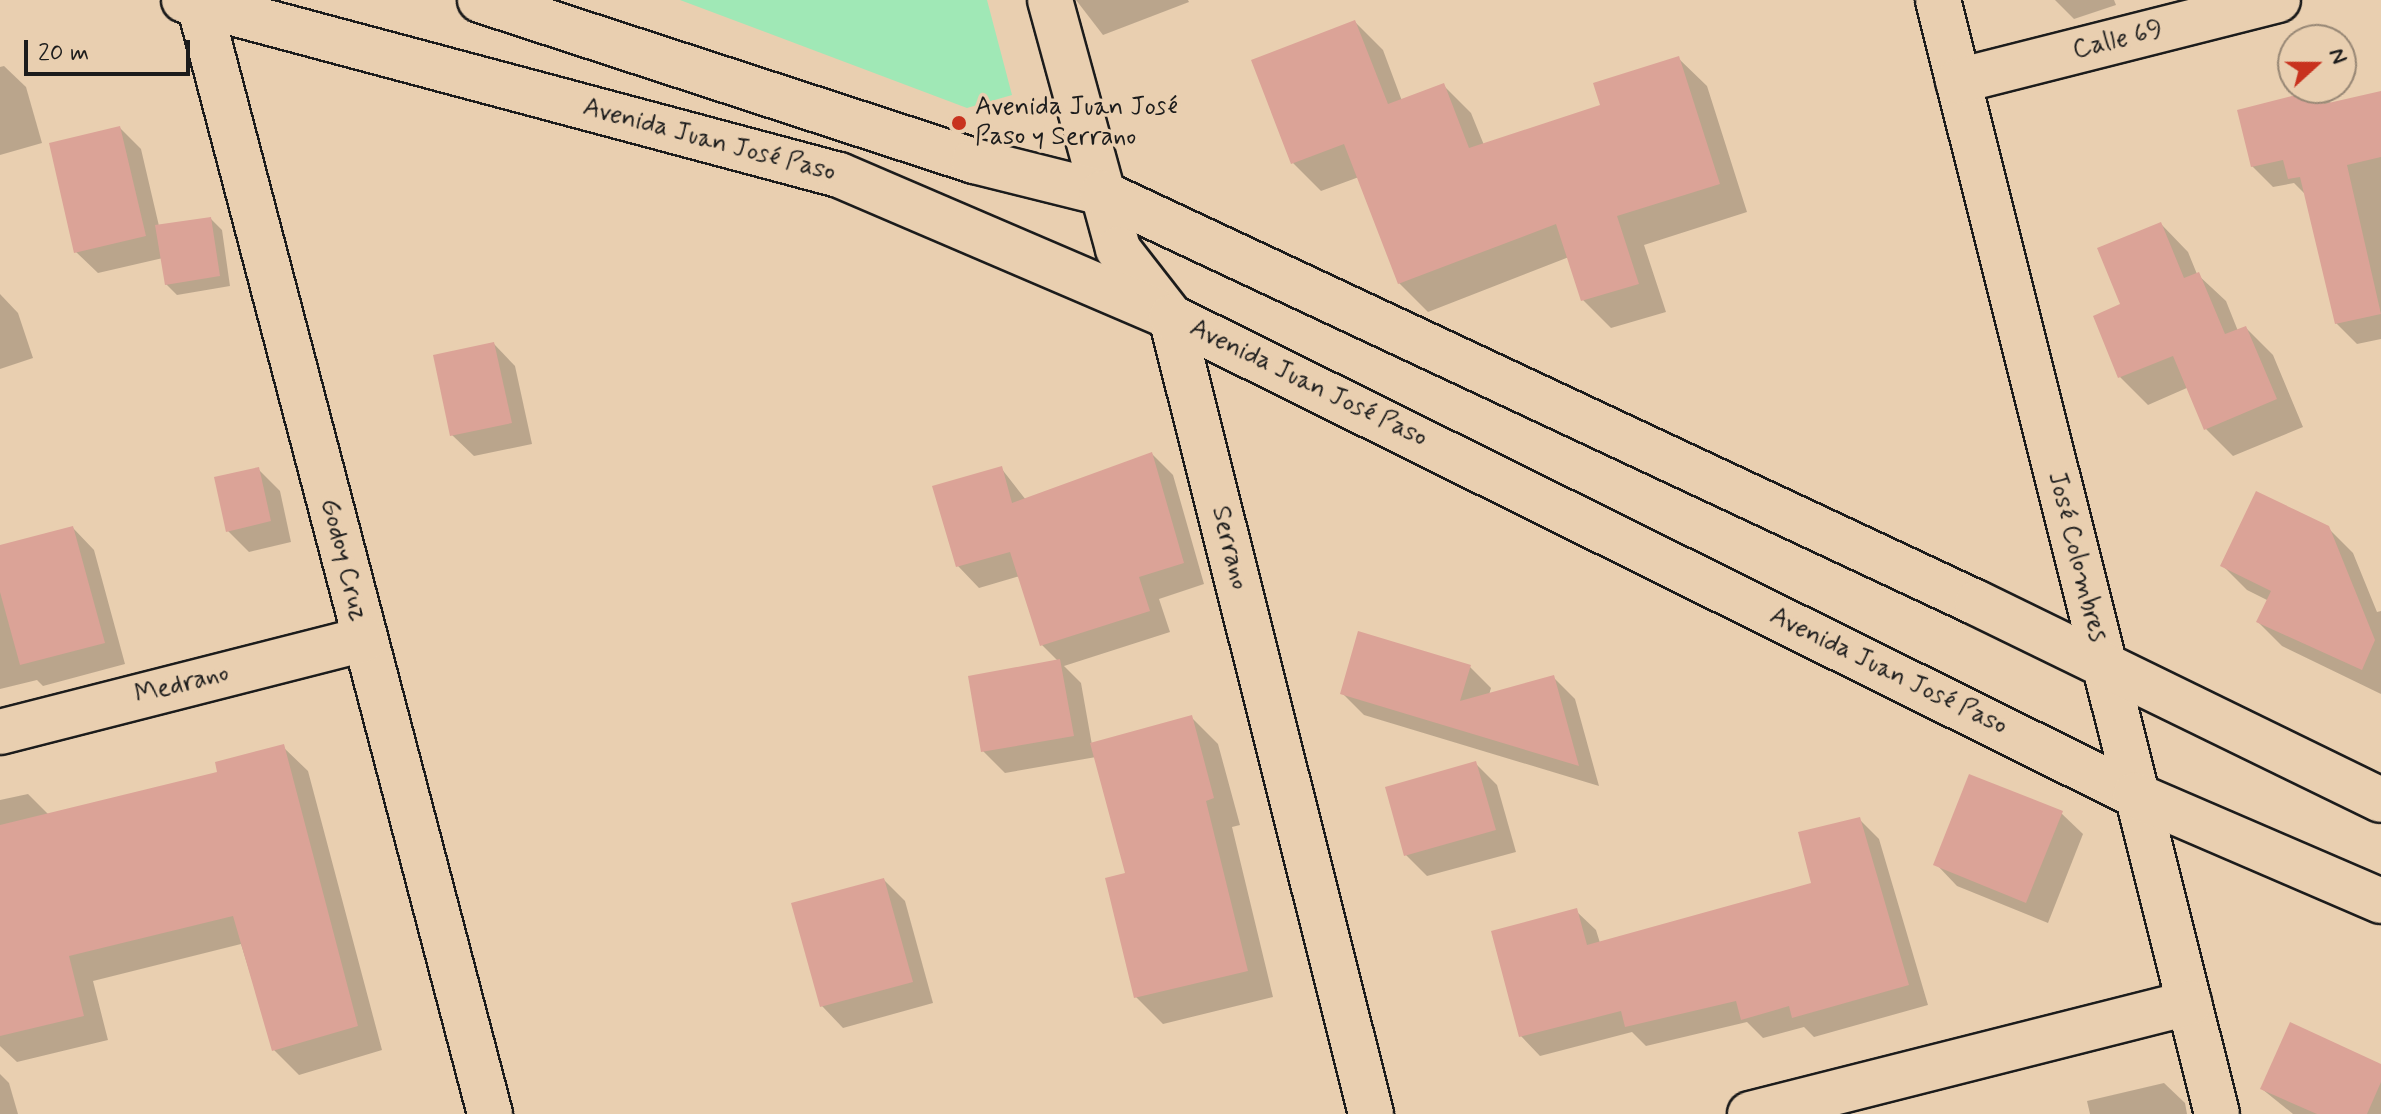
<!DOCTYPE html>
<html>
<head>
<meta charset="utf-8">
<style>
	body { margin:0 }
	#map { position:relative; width:2381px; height:1114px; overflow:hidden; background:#e9cfb0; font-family:Mynerve,sans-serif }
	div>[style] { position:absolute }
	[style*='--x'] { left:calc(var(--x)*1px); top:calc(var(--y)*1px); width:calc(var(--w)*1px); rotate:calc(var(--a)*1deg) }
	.green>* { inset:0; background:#a0e8b6 }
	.shadow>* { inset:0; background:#0003 }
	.building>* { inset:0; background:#dba397 }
	.roads { filter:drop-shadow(2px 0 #1c1c1c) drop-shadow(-2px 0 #1c1c1c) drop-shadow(0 2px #1c1c1c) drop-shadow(0 -2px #1c1c1c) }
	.minor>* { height:44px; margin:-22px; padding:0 22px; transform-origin:22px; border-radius:22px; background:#e9cfb0 }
	.secondary>* { height:44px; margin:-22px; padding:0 22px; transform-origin:22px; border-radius:22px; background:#e9cfb0 }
	.dots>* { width:22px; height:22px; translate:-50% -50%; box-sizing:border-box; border:4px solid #e9cfb0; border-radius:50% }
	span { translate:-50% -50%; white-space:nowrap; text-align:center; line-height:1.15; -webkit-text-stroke:7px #e9cfb0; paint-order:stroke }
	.street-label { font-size:26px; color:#1c1c1c }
	.poi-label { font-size:26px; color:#1c1c1c }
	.left { translate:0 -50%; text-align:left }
	.north { position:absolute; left:2277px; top:24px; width:80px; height:80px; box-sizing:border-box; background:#e9cfb0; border:2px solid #978775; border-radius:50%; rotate:69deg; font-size:22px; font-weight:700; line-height:32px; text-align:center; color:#1c1c1c }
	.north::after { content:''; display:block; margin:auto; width:28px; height:36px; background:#c8321e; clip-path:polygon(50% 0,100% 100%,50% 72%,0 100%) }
	.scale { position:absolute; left:24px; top:40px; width:166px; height:36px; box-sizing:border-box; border:4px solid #1c1c1c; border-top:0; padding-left:10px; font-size:24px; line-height:28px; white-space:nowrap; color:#1c1c1c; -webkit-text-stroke:6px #e9cfb0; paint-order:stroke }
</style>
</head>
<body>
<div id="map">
	<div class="green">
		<div style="clip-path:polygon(680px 0,987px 0,1012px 95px,967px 108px)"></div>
	</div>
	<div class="shadow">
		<div style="clip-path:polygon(1076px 0,1188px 0,1189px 2px,1103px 35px)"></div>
		<div style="clip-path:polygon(2055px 0,2114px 0,2116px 5px,2074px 19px)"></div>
		<div style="clip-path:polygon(1355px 22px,1383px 50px,1402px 101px,1443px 85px,1471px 113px,1484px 145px,1603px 106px,1678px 58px,1707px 86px,1747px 212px,1644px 245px,1666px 312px,1611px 328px,1583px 300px,1569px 257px,1428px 312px,1399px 283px,1359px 177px,1321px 191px,1293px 163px)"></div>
		<div style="clip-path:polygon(4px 66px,26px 87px,42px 143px,0 155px,0 67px)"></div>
		<div style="clip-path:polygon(2320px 92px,2332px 104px,2381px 93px,2381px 339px,2357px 344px,2336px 323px,2306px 195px,2294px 183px,2273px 187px,2252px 166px)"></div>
		<div style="clip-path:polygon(120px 128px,141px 149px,159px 226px,211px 219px,222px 230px,230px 286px,177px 295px,166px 284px,163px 258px,98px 273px,76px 252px)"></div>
		<div style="clip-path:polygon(2161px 224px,2188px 252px,2197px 274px,2226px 301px,2238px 331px,2246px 328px,2273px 355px,2303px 427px,2233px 456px,2206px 429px,2189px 387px,2148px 405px,2120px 377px,2123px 305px)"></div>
		<div style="clip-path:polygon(0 294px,18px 313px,33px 358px,0 369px)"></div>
		<div style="clip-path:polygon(494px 344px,515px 366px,532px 444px,474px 456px,452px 435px)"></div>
		<div style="clip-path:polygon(1152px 454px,1173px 475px,1204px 584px,1159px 599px,1170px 632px,1064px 666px,1081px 683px,1092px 745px,1192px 718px,1218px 744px,1240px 825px,1232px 827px,1273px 997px,1163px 1024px,1136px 997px,1127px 875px,1096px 757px,1005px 773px,983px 751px,1059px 662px,1042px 645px,1020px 576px,979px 588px,958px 566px,1001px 468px,1026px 500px)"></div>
		<div style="clip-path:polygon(258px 469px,280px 491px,291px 542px,249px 552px,228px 531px)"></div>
		<div style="clip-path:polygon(73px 528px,94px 550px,125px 664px,43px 686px,37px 680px,0 689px,0 547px)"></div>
		<div style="clip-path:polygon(2328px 528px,2353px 553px,2377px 612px,2381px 611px,2381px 694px,2282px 646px,2258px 622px,2269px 601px,2247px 590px,2223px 566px)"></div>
		<div style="clip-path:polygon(1470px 667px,1491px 688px,1489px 695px,1553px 677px,1575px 699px,1599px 786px,1364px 715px,1342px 693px)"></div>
		<div style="clip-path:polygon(283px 747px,308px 771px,382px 1050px,299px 1075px,274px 1050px,241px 944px,93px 981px,108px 1040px,17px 1062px,0 1046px,0 800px,28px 794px,49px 815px,220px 773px)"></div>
		<div style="clip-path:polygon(1476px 764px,1497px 785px,1516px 852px,1427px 876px,1406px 855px)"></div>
		<div style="clip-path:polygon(2061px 813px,2083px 834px,2048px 923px,1957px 886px,1936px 864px)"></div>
		<div style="clip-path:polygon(1859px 819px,1879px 839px,1928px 1005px,1814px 1037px,1804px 1027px,1763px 1038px,1747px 1022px,1646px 1046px,1632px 1032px,1540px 1056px,1521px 1036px,1576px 911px,1596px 930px,1600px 943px,1813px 885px)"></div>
		<div style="clip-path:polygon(884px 880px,905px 901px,933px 1003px,843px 1028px,822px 1006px)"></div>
		<div style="clip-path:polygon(2381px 1066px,2381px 1114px,2293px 1114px,2262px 1089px)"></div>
		<div style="clip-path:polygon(0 1074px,9px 1083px,18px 1114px,0 1114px)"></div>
		<div style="clip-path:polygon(2164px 1083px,2185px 1103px,2187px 1114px,2090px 1114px,2087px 1101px)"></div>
	</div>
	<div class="building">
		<div style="clip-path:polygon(1355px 20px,1388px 104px,1444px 83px,1469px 148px,1600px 105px,1593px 83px,1679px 56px,1720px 184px,1617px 216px,1639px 284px,1581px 301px,1556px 224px,1398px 284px,1344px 144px,1291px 164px,1251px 60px)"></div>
		<div style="clip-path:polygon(2320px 89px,2324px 104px,2381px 91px,2381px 157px,2347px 165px,2381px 314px,2335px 324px,2300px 177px,2288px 179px,2283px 160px,2251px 167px,2237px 110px)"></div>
		<div style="clip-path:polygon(120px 126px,146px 236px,74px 253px,49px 143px)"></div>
		<div style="clip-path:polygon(211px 217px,220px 276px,165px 285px,155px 225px)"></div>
		<div style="clip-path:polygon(2161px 222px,2184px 278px,2199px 272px,2225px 334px,2246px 326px,2277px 399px,2204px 430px,2173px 356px,2118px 378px,2093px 316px,2120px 304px,2097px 248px)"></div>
		<div style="clip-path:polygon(494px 342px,512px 423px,450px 436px,433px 355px)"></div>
		<div style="clip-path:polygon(1152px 452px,1184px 563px,1139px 577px,1150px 611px,1040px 646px,1010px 552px,956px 567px,932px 486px,1002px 466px,1012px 503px)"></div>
		<div style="clip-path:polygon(259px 467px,271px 521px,226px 532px,214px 477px)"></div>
		<div style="clip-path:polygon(2256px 491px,2329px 526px,2375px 640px,2362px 670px,2256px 622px,2271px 591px,2220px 566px)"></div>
		<div style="clip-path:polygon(73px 526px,105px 643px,20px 665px,0 592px,0 545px)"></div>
		<div style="clip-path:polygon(1358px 631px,1471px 665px,1460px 701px,1554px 675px,1579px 766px,1340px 694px)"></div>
		<div style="clip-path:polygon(1060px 659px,1074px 736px,981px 752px,968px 676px)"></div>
		<div style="clip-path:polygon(1192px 715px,1214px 798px,1206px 801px,1248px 971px,1134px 998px,1105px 878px,1125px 873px,1090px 743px)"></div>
		<div style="clip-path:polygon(284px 744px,358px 1026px,272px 1051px,233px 916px,69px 956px,84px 1016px,0 1036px,0 825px,217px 772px,215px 762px)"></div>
		<div style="clip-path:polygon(1476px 761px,1496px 830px,1404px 856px,1385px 787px)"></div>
		<div style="clip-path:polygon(1969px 774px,2063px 811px,2026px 903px,1933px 865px)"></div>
		<div style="clip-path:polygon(1860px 817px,1909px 985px,1792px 1018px,1789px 1006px,1741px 1020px,1736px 1001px,1625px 1027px,1621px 1011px,1519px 1037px,1491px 931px,1577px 908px,1587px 945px,1811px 883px,1798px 832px)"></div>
		<div style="clip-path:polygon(884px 878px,913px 982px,820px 1007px,791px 903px)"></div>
		<div style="clip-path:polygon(2290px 1022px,2381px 1064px,2381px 1082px,2367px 1114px,2317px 1114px,2260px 1089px)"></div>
	</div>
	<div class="roads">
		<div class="minor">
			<div style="--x:198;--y:0;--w:1152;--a:75.31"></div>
			<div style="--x:1050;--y:0;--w:258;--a:74.7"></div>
			<div style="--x:1118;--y:249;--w:86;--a:52.1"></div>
			<div style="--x:1171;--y:317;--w:822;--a:75.91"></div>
			<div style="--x:1938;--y:0;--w:1148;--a:75.94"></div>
			<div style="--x:1958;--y:81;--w:330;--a:-14.2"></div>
			<div style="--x:0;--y:732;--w:376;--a:-14.3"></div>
			<div style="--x:1750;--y:1114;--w:453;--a:-14.2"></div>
		</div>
		<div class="secondary">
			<div style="--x:184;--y:0;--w:678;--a:14.96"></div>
			<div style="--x:839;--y:175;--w:361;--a:23.2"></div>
			<div style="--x:1171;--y:317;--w:1076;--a:26.37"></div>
			<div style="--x:2135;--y:795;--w:268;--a:23.3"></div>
			<div style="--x:480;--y:0;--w:520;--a:18.05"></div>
			<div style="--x:974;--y:161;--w:132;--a:14"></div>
			<div style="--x:1102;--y:193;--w:966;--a:25.11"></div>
			<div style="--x:1977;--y:603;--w:449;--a:26"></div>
		</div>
	</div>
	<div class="dots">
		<div style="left:959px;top:123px;background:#c8321e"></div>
	</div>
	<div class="street-label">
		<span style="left:2118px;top:41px;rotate:-14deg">Calle 69</span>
		<span style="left:709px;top:141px;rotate:15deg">Avenida Juan José Paso</span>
		<span style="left:1308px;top:384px;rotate:26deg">Avenida Juan José Paso</span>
		<span style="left:1229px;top:548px;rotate:76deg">Serrano</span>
		<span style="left:2076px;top:557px;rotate:76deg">José Colombres</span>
		<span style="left:343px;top:560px;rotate:76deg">Godoy Cruz</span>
		<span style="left:1888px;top:672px;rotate:26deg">Avenida Juan José Paso</span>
		<span style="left:182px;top:685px;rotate:-14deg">Medrano</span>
	</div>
	<div class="poi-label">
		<span class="left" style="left:975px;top:123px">Avenida Juan José<br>Paso y Serrano</span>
	</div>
	<div class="north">N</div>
	<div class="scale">20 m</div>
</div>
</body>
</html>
